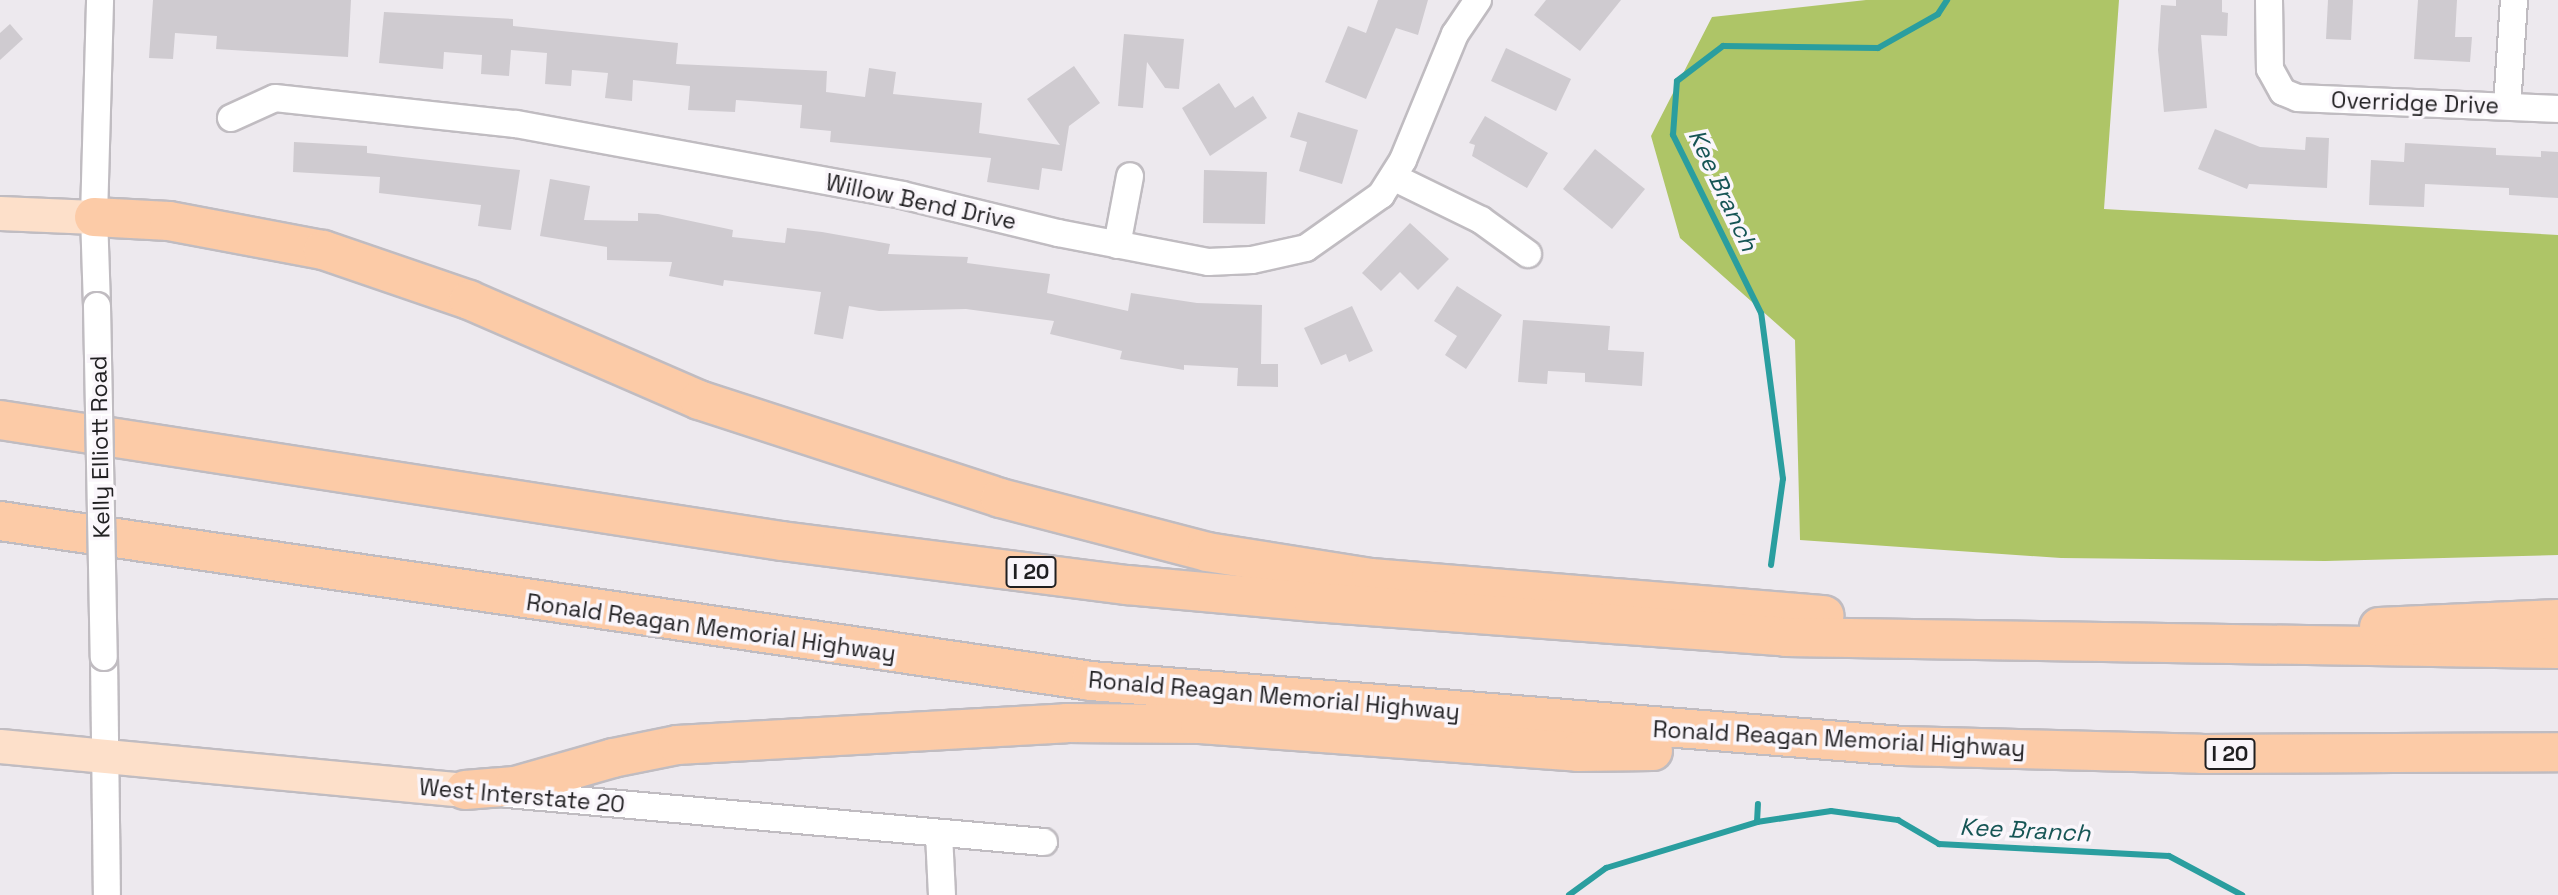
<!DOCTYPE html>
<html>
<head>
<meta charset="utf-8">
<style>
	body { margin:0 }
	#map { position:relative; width:2558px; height:895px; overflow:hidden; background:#ede9ee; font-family:"Space Grotesk",sans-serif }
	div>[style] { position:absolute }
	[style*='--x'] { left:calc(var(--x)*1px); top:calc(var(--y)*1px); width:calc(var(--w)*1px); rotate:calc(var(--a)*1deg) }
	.forest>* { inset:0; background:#aec567 }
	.stream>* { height:6px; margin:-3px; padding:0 3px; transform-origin:3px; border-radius:3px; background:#2a9e9f }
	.building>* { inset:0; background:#cfcbd0 }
	.roads { filter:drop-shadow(2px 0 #c0bcc1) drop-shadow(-2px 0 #c0bcc1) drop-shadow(0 2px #c0bcc1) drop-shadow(0 -2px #c0bcc1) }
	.minor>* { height:26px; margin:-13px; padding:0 13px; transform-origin:13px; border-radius:13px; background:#fff }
	.major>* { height:33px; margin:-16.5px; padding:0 16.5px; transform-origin:16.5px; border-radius:16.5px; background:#fde0ca }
	.highway>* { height:38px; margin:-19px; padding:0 19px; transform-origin:19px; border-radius:19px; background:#fccba7 }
	.bridges { filter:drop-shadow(2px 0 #c0bcc1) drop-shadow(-2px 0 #c0bcc1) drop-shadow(0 2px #c0bcc1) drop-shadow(0 -2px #c0bcc1) }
	.minor-bridge>* { height:26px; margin:-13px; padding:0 13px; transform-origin:13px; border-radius:13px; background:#fff }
	span { translate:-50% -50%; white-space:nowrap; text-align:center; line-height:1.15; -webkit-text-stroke:7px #faf6fb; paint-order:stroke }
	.shield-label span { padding:2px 5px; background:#faf6fb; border:2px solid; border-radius:5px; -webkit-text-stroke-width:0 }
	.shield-label { font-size:21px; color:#201f21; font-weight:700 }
	.street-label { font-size:23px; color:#201f21 }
	.water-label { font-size:24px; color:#165555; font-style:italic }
</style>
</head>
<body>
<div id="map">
	<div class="forest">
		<div style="clip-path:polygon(1866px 0,2119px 0,2104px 209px,2558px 235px,2558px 555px,2325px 561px,2061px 558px,1800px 540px,1795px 340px,1680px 238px,1651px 136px,1712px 17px)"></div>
	</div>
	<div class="stream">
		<div style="--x:1771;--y:565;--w:87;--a:-82.1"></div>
		<div style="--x:1783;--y:479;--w:167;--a:-97.5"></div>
		<div style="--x:1761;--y:313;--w:199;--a:-116.3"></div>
		<div style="--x:1673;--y:135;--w:54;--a:-85.8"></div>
		<div style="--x:1677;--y:81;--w:58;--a:-37.3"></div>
		<div style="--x:1723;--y:46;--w:155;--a:0.7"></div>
		<div style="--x:1878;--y:48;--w:69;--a:-29.5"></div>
		<div style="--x:1938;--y:14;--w:17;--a:-57"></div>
		<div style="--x:1757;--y:822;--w:18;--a:-87"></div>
		<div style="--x:1569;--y:895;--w:46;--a:-36.1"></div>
		<div style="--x:1606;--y:868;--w:158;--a:-16.9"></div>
		<div style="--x:1757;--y:822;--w:75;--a:-8.5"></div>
		<div style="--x:1831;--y:811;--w:68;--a:7.7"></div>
		<div style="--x:1898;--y:820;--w:48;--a:30.3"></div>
		<div style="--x:1939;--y:844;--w:230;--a:3"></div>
		<div style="--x:2169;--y:856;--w:83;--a:28.1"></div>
	</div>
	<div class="building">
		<div style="clip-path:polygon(153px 0,351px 0,348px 57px,216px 49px,217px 36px,175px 33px,173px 59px,149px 58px)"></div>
		<div style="clip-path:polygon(1378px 0,1428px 0,1418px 35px,1396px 28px,1366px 99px,1325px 82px,1348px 26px,1366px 33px)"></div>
		<div style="clip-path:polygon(1546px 0,1621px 0,1580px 51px,1534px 15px)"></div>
		<div style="clip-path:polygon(2176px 0,2222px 0,2222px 12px,2228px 13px,2227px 36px,2201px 35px,2207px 108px,2164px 112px,2158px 50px,2161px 5px,2176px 6px)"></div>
		<div style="clip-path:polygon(2328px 0,2353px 0,2351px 40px,2326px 39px)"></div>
		<div style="clip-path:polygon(2418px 0,2457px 0,2455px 37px,2472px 37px,2470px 62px,2414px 59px)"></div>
		<div style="clip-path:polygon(384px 12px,513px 19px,513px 26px,678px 43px,676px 64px,827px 71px,826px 92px,865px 97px,869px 68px,896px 72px,893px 94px,982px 103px,979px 133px,1060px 145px,1027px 99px,1074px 66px,1100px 103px,1069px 126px,1062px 171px,1042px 168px,1039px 190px,987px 182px,991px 158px,830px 142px,831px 131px,800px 128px,802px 105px,736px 100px,735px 112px,688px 110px,690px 86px,633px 80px,632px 101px,605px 98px,608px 73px,572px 70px,571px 86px,545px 84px,547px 53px,511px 50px,509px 76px,481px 74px,482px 55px,444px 52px,443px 69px,379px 63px)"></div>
		<div style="clip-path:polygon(10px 24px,23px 39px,0 60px,0 33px)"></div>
		<div style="clip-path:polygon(1124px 34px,1184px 39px,1179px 89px,1165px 88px,1147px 62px,1143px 108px,1118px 106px)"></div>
		<div style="clip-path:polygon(1506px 48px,1571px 79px,1556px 111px,1491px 81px)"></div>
		<div style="clip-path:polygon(1219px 83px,1235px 108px,1253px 96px,1267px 118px,1210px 156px,1182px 108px)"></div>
		<div style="clip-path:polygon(1298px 112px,1358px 130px,1342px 184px,1299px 171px,1307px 142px,1290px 137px)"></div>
		<div style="clip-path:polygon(1485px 116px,1548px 153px,1527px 188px,1472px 156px,1475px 145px,1469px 143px)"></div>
		<div style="clip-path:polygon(2215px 129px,2260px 147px,2305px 150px,2306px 137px,2329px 138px,2327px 188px,2249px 184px,2247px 189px,2198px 169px)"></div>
		<div style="clip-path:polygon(294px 142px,367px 146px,367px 153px,520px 170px,511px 230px,478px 226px,481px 205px,379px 193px,380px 177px,293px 172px)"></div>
		<div style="clip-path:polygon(2405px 143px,2496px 148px,2496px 155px,2541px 157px,2541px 151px,2558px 152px,2558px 198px,2509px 195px,2509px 188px,2425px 184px,2424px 207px,2369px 205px,2371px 160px,2404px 162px)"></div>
		<div style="clip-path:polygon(1595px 149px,1645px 189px,1612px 229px,1563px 189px)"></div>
		<div style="clip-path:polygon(1204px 170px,1267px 172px,1265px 224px,1203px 223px)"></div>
		<div style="clip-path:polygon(550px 179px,590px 186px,584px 220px,638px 221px,638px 213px,658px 214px,733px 230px,732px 237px,785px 243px,787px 228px,822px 232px,890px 244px,888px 254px,968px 257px,967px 263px,1050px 274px,1047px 293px,1128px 311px,1131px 293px,1197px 303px,1262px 305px,1261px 364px,1278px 364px,1278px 387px,1237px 386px,1238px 368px,1184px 365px,1184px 370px,1120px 359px,1122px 351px,1050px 334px,1054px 321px,966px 309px,879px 311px,849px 306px,843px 339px,814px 334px,821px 292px,724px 280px,723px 286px,669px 276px,672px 262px,607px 260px,607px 247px,540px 236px)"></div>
		<div style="clip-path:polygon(1410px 223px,1449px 259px,1418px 290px,1400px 272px,1381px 291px,1362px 273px)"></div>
		<div style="clip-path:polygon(1457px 286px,1502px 315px,1466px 369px,1445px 355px,1457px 336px,1434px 321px)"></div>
		<div style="clip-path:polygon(1352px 306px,1373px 351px,1349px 362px,1346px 354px,1321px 365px,1304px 328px)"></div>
		<div style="clip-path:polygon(1523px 320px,1610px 326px,1608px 350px,1644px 352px,1642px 386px,1585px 382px,1585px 373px,1548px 371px,1547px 384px,1518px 382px)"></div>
	</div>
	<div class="roads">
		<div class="minor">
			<div style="--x:2269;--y:0;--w:69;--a:89.2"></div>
			<div style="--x:2270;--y:69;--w:26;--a:61"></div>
			<div style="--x:2283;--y:92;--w:16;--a:22"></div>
			<div style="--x:2298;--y:98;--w:260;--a:2.4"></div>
			<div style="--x:2507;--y:106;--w:106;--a:-86.2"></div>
			<div style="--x:231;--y:118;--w:48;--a:-24.4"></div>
			<div style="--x:275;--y:98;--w:242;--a:6.2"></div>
			<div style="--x:516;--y:124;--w:392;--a:10.4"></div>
			<div style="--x:902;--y:195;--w:161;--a:13.7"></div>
			<div style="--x:1058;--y:233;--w:153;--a:10.9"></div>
			<div style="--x:1208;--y:262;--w:44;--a:-2.6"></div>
			<div style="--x:1252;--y:260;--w:55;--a:-12.5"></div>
			<div style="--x:1306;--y:248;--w:92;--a:-35.2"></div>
			<div style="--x:1381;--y:195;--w:41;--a:-57.8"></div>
			<div style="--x:1403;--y:160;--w:136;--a:-67.6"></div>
			<div style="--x:1455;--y:34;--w:41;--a:-55.9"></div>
			<div style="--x:1393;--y:177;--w:98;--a:26"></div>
			<div style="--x:1481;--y:220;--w:58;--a:35.9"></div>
			<div style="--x:1117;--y:245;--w:70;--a:-79.3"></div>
			<div style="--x:97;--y:306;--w:89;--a:-91.9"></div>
			<div style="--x:94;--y:217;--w:217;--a:-88.4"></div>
			<div style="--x:104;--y:657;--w:238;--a:89.3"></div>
			<div style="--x:508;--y:794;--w:538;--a:5.12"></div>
			<div style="--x:939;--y:834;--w:61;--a:87.2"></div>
		</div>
		<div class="major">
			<div style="--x:0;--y:213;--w:94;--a:2.4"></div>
			<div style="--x:0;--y:746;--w:467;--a:5.4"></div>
		</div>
		<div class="highway">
			<div style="--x:94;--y:217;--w:75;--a:3.1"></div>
			<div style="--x:169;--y:221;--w:157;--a:10.7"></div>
			<div style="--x:323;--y:250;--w:154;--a:18.9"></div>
			<div style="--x:469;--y:300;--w:251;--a:23.5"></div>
			<div style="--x:699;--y:400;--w:317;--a:18"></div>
			<div style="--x:1000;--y:498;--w:214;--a:14.6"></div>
			<div style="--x:1207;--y:552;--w:166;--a:9"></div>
			<div style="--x:1371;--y:578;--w:455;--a:4.7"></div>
			<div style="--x:0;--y:420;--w:791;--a:8.8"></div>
			<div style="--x:782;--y:541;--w:348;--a:7.3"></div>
			<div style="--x:1127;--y:585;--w:188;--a:5.2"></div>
			<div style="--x:1314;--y:602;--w:473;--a:4.2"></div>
			<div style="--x:1786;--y:637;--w:772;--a:0.89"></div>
			<div style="--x:0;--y:521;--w:1103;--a:8.34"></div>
			<div style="--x:1091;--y:681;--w:815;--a:4.58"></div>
			<div style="--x:1903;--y:746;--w:298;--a:1.5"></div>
			<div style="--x:2201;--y:754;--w:357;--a:-0.3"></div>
			<div style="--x:2379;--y:627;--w:179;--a:-2.6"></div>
			<div style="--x:465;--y:790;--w:50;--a:-4.6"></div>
			<div style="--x:515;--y:786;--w:102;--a:-15.9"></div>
			<div style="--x:613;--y:758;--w:65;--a:-11.5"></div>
			<div style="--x:677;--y:745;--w:390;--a:-3.2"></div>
			<div style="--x:1066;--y:723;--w:134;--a:0.4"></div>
			<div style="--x:1200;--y:724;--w:379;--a:4.2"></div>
			<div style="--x:1578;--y:752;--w:75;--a:-0.8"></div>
		</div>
	</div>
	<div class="bridges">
		<div class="minor-bridge">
			<div style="--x:97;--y:306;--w:351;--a:88.9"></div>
		</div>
	</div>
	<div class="shield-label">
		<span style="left:1031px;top:572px">I 20</span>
		<span style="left:2230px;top:754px">I 20</span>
	</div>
	<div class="street-label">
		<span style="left:2415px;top:103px;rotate:2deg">Overridge Drive</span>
		<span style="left:921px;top:202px;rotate:12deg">Willow Bend Drive</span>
		<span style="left:100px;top:447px;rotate:-91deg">Kelly Elliott Road</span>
		<span style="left:711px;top:628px;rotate:8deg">Ronald Reagan Memorial Highway</span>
		<span style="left:1274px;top:696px;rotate:5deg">Ronald Reagan Memorial Highway</span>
		<span style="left:1839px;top:739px;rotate:3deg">Ronald Reagan Memorial Highway</span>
		<span style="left:522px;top:796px;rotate:5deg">West Interstate 20</span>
	</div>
	<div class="water-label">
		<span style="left:1723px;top:190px;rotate:65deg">Kee Branch</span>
		<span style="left:2025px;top:830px;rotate:3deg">Kee Branch</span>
	</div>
</div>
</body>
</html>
